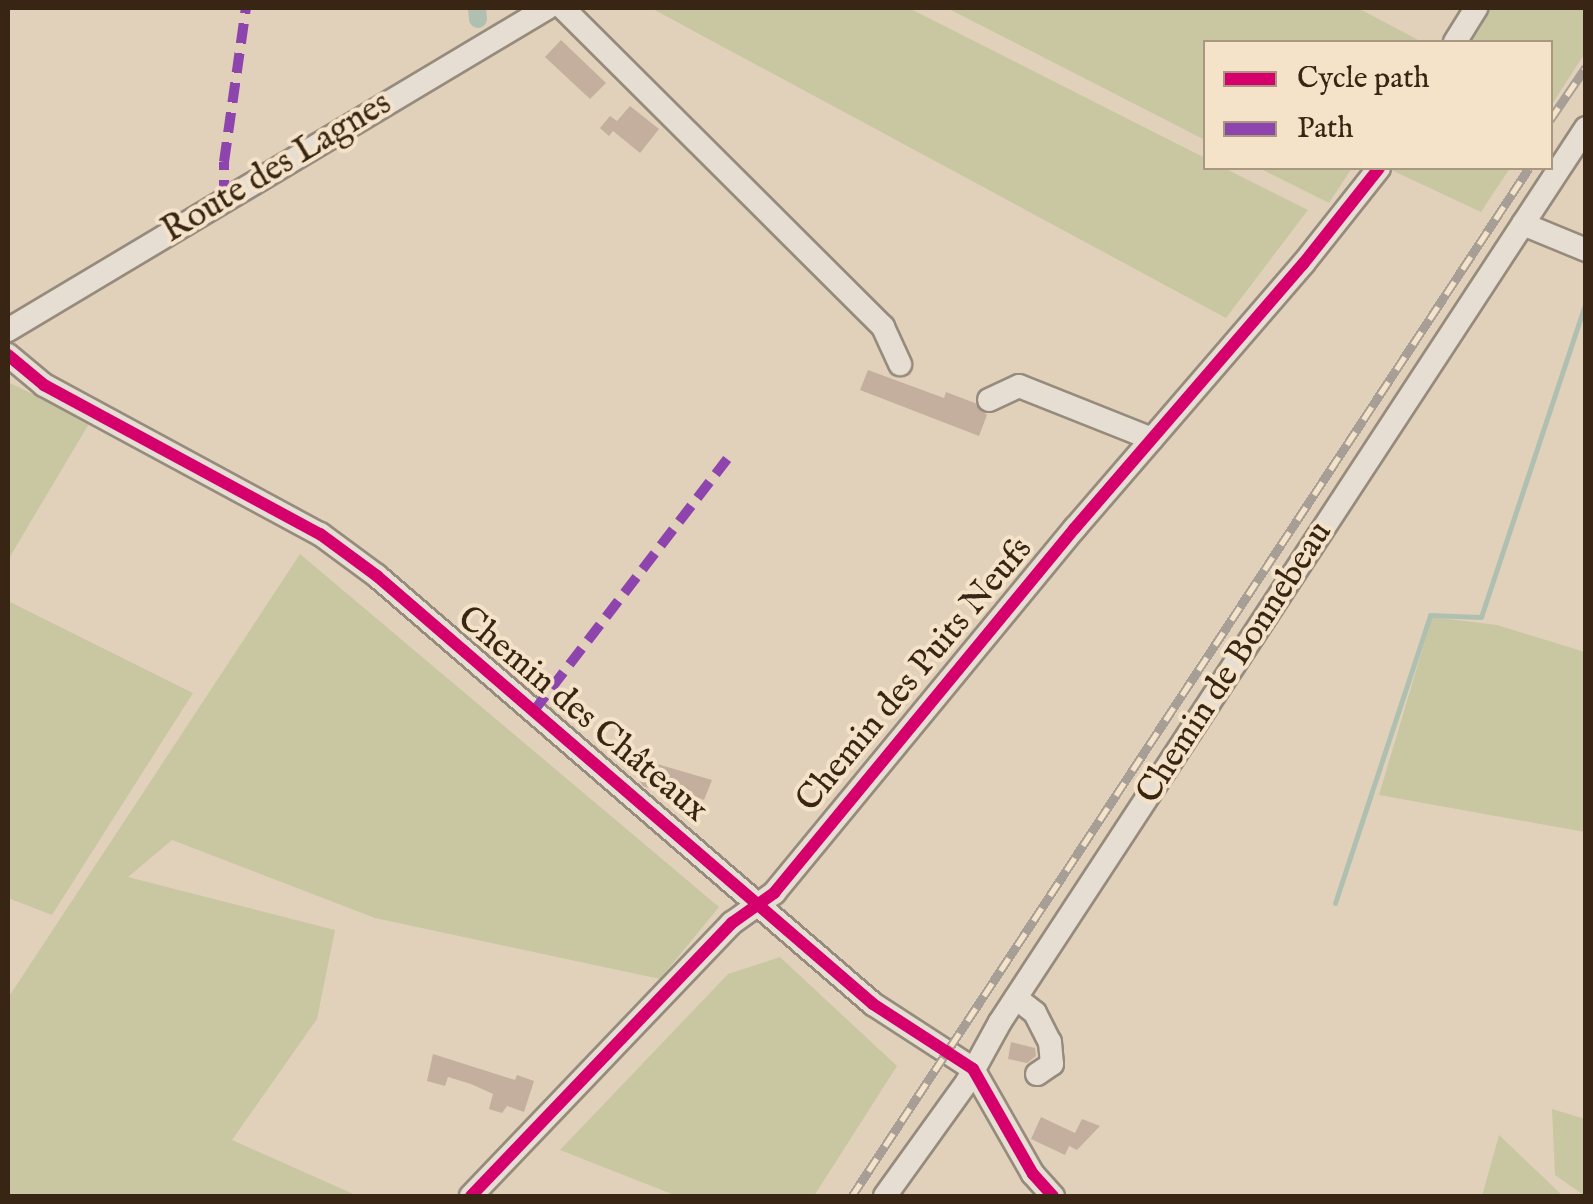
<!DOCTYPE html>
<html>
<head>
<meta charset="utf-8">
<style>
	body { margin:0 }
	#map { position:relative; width:1593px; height:1204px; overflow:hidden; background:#e1d1bb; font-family:"IM FELL English",serif }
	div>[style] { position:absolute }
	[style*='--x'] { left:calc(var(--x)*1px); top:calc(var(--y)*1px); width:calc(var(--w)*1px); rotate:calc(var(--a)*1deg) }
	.green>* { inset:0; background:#c8c7a2 }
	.stream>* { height:5px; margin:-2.5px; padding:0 2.5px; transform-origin:2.5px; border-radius:2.5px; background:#afc0b1 }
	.canal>* { height:18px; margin:-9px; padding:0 9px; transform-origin:9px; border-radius:9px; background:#afc0b1 }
	.building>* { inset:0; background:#c4ae9e }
	.roads { filter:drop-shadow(2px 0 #968b7c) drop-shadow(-2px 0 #968b7c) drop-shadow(0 2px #968b7c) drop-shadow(0 -2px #968b7c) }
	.minor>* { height:22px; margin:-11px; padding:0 11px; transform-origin:11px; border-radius:11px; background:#e6ded3 }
	.rail>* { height:9px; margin-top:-4.5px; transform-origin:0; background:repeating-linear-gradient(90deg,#f5e3c9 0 15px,#a79f95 0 30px); box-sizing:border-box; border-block:2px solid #a79f95 }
	.quiet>* { height:10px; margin-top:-5px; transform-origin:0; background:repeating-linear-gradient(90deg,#8e44ad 0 20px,transparent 0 30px) }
	.cycleway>* { height:12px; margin:-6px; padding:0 6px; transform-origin:6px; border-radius:6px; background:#d6006c }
	span { translate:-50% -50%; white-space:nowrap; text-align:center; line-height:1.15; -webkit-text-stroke:8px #f5e3c9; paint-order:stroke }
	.street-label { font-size:35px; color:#392514 }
	.frame { position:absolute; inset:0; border:10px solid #392514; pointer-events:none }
	.legend { position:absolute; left:1203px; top:40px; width:350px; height:130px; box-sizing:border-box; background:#f5e3c9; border:2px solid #aa9781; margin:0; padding:12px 18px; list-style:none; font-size:30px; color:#392514 }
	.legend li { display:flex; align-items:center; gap:20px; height:50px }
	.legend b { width:50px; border:2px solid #aa9781 }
</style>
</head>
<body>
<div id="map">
	<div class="green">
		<div style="clip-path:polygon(651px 8px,909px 8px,1205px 158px,1206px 168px,1224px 168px,1308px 210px,1226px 318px)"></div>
		<div style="clip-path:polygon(947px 8px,1358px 8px,1422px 42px,1206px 42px,1205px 140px)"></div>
		<div style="clip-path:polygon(1486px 8px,1585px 8px,1585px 53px,1551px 106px,1550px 42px,1464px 42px)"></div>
		<div style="clip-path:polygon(1259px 168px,1352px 168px,1329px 203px)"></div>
		<div style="clip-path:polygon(1387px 168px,1510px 168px,1481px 212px)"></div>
		<div style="clip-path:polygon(8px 382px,90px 422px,8px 560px)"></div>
		<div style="clip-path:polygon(300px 554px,719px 907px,660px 979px,375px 918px,172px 840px,128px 877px,335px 930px,317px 1019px,232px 1140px,358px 1196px,8px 1196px,8px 998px)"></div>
		<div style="clip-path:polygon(8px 601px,193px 693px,52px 915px,8px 898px)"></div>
		<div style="clip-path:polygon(1432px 617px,1497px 625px,1585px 652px,1585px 832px,1379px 795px)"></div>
		<div style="clip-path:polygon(780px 957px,897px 1066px,814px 1196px,677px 1196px,560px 1150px,728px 974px)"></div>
		<div style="clip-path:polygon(1552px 1109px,1585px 1119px,1585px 1196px,1555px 1175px)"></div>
		<div style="clip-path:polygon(1499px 1135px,1563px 1196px,1482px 1196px)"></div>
	</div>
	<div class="stream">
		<div style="--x:1335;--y:903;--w:303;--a:-71.7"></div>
		<div style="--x:1430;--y:615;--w:51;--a:2.2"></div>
		<div style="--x:1481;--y:617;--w:332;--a:-71.6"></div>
	</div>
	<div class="canal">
		<div style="--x:477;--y:8;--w:11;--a:85"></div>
	</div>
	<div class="building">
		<div style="clip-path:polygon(561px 40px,606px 83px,590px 99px,545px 57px)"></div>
		<div style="clip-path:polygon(630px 106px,659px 129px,640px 153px,613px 131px,609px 136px,600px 128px,610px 116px,617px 121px)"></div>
		<div style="clip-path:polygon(868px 370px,944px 398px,946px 392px,975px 403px,987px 415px,979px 436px,860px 390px)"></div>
		<div style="clip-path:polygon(640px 759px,712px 780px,704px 800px,655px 780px,651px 789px,643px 786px,634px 772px)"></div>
		<div style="clip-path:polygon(1011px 1042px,1035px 1048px,1036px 1056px,1027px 1063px,1008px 1059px)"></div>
		<div style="clip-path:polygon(433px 1054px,515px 1080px,517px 1075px,534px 1081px,524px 1112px,507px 1106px,502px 1113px,489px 1109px,493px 1094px,471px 1084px,448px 1077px,445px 1086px,427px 1081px)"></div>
		<div style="clip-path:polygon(1041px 1117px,1075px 1133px,1082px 1119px,1100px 1126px,1077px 1150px,1069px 1146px,1065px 1155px,1031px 1139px)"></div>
	</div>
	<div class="roads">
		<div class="minor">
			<div style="--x:563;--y:8;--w:452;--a:44.9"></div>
			<div style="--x:883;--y:327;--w:41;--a:65.3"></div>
			<div style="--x:1455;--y:42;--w:40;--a:-58"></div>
			<div style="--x:1523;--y:224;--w:68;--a:22.4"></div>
			<div style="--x:8;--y:330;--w:628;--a:-30.85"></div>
			<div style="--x:8;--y:355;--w:47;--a:39.8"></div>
			<div style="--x:44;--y:385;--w:314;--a:28.4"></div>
			<div style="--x:320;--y:534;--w:71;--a:36.4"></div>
			<div style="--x:377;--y:576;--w:655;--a:40.79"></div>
			<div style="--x:873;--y:1004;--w:119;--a:33"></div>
			<div style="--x:973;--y:1069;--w:121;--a:60.3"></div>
			<div style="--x:1033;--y:1174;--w:30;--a:48"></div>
			<div style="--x:989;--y:400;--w:33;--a:-25"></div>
			<div style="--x:1019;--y:386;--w:143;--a:21.7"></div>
			<div style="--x:1016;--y:998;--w:24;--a:38"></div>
			<div style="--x:1035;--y:1013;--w:33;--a:63"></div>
			<div style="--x:1050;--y:1042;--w:22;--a:85"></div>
			<div style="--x:1052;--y:1064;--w:18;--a:146"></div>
			<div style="--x:471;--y:1196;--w:378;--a:-46.3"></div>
			<div style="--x:732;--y:923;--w:52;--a:-35.5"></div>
			<div style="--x:774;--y:893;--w:473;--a:-50.5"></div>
			<div style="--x:1075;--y:528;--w:349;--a:-49.2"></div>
			<div style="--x:1303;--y:264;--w:122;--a:-51.6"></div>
			<div style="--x:885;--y:1196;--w:140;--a:-54.3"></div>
			<div style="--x:967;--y:1082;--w:68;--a:-61.2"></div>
			<div style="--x:1000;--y:1022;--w:1069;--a:-56.76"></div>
		</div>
	</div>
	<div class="rail">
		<div style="--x:1550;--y:120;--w:64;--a:-55.8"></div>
		<div style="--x:852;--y:1196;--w:1231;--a:-56.63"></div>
	</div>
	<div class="quiet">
		<div style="--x:224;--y:200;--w:38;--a:-90"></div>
		<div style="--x:224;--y:162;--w:156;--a:-81.9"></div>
		<div style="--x:533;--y:712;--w:319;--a:-52.5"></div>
	</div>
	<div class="cycleway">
		<div style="--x:8;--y:355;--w:47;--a:39.8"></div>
		<div style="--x:44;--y:385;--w:314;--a:28.4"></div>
		<div style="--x:320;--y:534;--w:71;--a:36.4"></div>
		<div style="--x:377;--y:576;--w:655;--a:40.79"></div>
		<div style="--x:873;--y:1004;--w:119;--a:33"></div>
		<div style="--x:973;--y:1069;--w:121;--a:60.3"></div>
		<div style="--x:1033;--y:1174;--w:30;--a:48"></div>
		<div style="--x:471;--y:1196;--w:378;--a:-46.3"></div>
		<div style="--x:732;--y:923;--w:52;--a:-35.5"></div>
		<div style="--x:774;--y:893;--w:473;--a:-50.5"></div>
		<div style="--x:1075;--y:528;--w:349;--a:-49.2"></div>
		<div style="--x:1303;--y:264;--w:122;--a:-51.6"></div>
	</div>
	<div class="street-label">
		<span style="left:277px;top:168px;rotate:-31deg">Route des Lagnes</span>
		<span style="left:1235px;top:663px;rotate:-57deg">Chemin de Bonnebeau</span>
		<span style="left:915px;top:675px;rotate:-50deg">Chemin des Puits Neufs</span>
		<span style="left:582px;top:715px;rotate:40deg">Chemin des Châteaux</span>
	</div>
	<div class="frame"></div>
	<ul class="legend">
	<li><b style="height:12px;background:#d6006c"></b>Cycle path</li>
	<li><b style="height:12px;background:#8e44ad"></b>Path</li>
	</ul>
</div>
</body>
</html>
